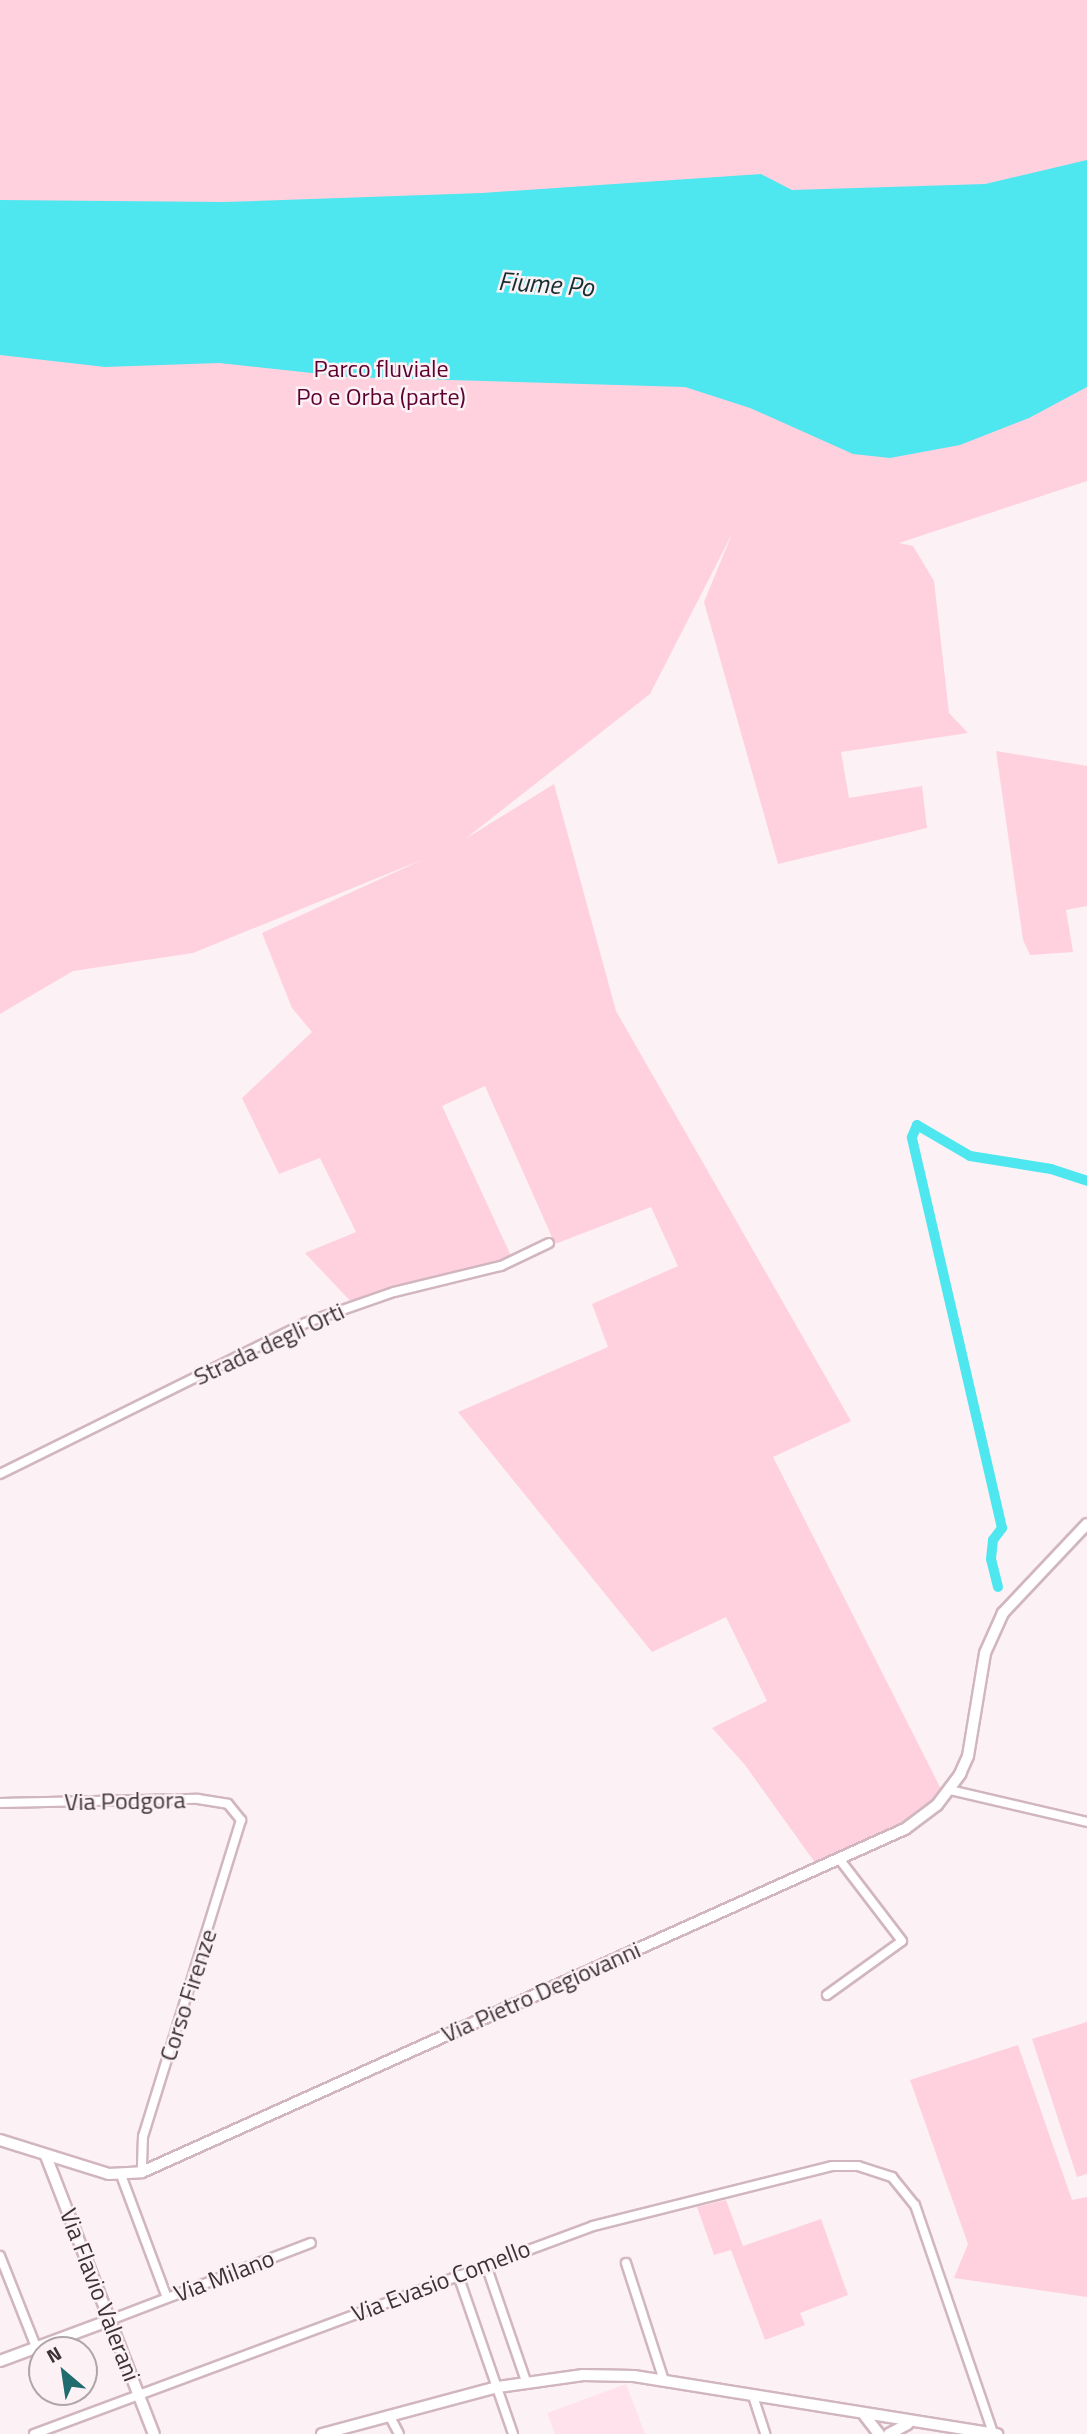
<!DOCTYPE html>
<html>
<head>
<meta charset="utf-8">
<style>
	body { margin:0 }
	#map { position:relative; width:1087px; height:2434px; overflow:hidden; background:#fcf1f4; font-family:"Titillium Web",sans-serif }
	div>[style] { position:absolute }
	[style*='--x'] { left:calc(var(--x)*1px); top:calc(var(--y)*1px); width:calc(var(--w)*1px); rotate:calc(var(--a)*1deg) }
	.built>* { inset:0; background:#ffe2eb }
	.green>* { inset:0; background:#ffd1df }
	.water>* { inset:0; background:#4ee7ef }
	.canal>* { height:10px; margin:-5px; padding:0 5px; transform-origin:5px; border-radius:5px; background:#4ee7ef }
	.roads { filter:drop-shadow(2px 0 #d1b6bf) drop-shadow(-2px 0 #d1b6bf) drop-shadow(0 2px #d1b6bf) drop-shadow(0 -2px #d1b6bf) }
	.minor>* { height:8px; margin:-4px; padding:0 4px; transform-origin:4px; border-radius:4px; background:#fff }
	.tertiary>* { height:10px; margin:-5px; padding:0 5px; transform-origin:5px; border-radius:5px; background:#fff }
	.secondary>* { height:10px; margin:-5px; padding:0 5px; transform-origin:5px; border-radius:5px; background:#fff }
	span { translate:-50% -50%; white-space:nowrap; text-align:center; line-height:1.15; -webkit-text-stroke:5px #fcf1f4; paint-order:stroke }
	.park-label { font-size:24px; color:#5c0231 }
	.street-label { font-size:24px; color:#3d3236 }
	.water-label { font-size:26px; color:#162f30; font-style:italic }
	.north { position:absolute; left:28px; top:2336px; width:70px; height:70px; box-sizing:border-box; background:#fcf1f4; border:2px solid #b0a5a8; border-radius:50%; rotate:331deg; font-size:19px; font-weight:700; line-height:28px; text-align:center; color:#3d3236 }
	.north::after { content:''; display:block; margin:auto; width:24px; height:32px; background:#1f6c6f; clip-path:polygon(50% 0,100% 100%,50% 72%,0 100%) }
</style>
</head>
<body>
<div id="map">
	<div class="built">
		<div style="clip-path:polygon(626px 2384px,645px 2434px,555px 2434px,547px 2413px)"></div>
	</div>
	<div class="green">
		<div style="clip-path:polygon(0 0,1087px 0,1087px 481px,899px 543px,913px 546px,934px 581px,949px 713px,968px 733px,841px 752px,849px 798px,922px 786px,927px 828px,778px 864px,704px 602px,732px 534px,650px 694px,465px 839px,554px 784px,616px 1011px,851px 1421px,773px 1457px,942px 1791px,920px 1813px,881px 1836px,816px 1864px,745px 1765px,712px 1728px,767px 1701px,726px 1617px,652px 1652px,458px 1412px,608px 1347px,592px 1304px,678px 1266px,651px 1207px,555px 1244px,485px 1086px,442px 1106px,512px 1258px,354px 1305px,305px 1253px,356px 1232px,320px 1158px,279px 1174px,242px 1098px,312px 1032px,292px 1008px,262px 933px,424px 859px,193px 953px,73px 971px,0 1014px)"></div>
		<div style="clip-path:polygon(996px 751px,1087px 766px,1087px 906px,1066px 910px,1073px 952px,1030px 955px,1023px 940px)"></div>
		<div style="clip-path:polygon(1087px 2022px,1087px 2174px,1077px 2177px,1032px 2039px)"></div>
		<div style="clip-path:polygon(1018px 2045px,1072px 2200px,1087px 2197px,1087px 2297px,954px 2278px,968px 2244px,910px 2080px)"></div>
		<div style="clip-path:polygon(726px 2200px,743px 2246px,821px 2219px,848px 2295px,800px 2313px,805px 2325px,765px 2340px,731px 2250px,714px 2255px,697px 2207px)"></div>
	</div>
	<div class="water">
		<div style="clip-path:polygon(1087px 160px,1087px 387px,1029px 418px,960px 445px,890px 458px,853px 454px,750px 408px,685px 387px,349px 377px,219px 363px,105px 367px,0 355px,0 200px,224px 202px,482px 193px,761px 174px,792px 190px,985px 184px)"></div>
	</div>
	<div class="canal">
		<div style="--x:998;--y:1587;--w:29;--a:-104"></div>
		<div style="--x:991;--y:1559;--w:19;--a:-84"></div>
		<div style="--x:993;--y:1540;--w:15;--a:-53"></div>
		<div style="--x:1002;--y:1528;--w:401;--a:-103"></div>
		<div style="--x:912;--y:1137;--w:13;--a:-67"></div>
		<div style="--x:917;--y:1125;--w:61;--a:30.3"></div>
		<div style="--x:970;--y:1156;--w:82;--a:9.1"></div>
		<div style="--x:1051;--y:1169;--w:38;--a:18"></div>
	</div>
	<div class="roads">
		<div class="minor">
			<div style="--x:0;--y:1474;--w:340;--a:-26.3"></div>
			<div style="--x:305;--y:1323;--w:94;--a:-19.2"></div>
			<div style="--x:394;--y:1292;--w:110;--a:-13.7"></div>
			<div style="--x:501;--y:1266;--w:53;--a:-25.6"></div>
			<div style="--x:950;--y:1790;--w:141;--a:13.1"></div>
			<div style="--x:0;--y:1803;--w:198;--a:-1.2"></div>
			<div style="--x:198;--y:1799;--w:30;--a:9"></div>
			<div style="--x:228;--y:1804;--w:21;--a:51"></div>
			<div style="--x:241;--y:1820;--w:331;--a:107.2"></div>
			<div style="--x:143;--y:2136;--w:36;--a:92"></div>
			<div style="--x:827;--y:1995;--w:92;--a:-35.8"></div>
			<div style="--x:902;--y:1941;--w:102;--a:-127.4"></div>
			<div style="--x:121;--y:2175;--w:131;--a:69.5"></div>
			<div style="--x:0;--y:2256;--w:98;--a:68.4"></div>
			<div style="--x:626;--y:2263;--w:124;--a:72.1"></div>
			<div style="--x:486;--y:2265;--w:123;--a:71"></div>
			<div style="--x:458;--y:2275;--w:168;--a:70.9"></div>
			<div style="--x:110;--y:2320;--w:215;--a:-21"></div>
			<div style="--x:753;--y:2396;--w:40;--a:72"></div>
			<div style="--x:389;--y:2415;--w:21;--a:62"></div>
			<div style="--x:34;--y:2434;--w:596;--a:-20.41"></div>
			<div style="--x:593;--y:2226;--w:246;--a:-14.1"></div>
			<div style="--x:832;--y:2166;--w:26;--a:0"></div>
			<div style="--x:858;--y:2166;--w:36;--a:18"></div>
			<div style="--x:892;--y:2177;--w:36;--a:51"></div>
			<div style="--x:915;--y:2205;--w:241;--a:71.1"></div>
		</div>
		<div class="tertiary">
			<div style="--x:0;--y:2140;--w:114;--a:17.3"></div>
			<div style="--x:109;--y:2174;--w:33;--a:-3"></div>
			<div style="--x:142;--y:2172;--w:837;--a:-24.21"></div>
			<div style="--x:905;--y:1829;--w:40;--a:-37"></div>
			<div style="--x:937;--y:1805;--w:39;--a:-53"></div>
			<div style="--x:960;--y:1774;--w:20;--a:-66"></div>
			<div style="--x:968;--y:1756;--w:104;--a:-80.6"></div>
			<div style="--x:985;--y:1653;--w:44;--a:-65.8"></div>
			<div style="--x:1003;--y:1613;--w:122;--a:-46.7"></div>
			<div style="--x:46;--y:2156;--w:298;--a:68.8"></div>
			<div style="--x:0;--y:2361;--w:117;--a:-20.4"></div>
		</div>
		<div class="secondary">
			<div style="--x:865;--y:2416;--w:23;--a:52"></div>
			<div style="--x:322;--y:2434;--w:182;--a:-15"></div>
			<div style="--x:498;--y:2387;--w:86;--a:-8"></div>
			<div style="--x:583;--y:2375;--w:51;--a:1.1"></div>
			<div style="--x:634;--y:2376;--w:368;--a:9.1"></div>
			<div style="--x:889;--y:2434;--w:21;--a:-28"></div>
		</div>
	</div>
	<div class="park-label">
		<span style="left:381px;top:383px">Parco fluviale<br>Po e Orba (parte)</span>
	</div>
	<div class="street-label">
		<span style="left:269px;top:1344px;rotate:-25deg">Strada degli Orti</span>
		<span style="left:125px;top:1801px;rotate:-1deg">Via Podgora</span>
		<span style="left:541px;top:1992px;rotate:-24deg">Via Pietro Degiovanni</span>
		<span style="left:188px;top:1995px;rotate:-72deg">Corso Firenze</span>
		<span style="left:224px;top:2276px;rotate:-21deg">Via Milano</span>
		<span style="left:441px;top:2281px;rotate:-21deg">Via Evasio Comello</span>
		<span style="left:100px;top:2295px;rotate:69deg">Via Flavio Valerani</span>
	</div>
	<div class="water-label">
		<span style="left:546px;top:284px;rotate:4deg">Fiume Po</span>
	</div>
	<div class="north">N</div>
</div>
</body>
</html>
